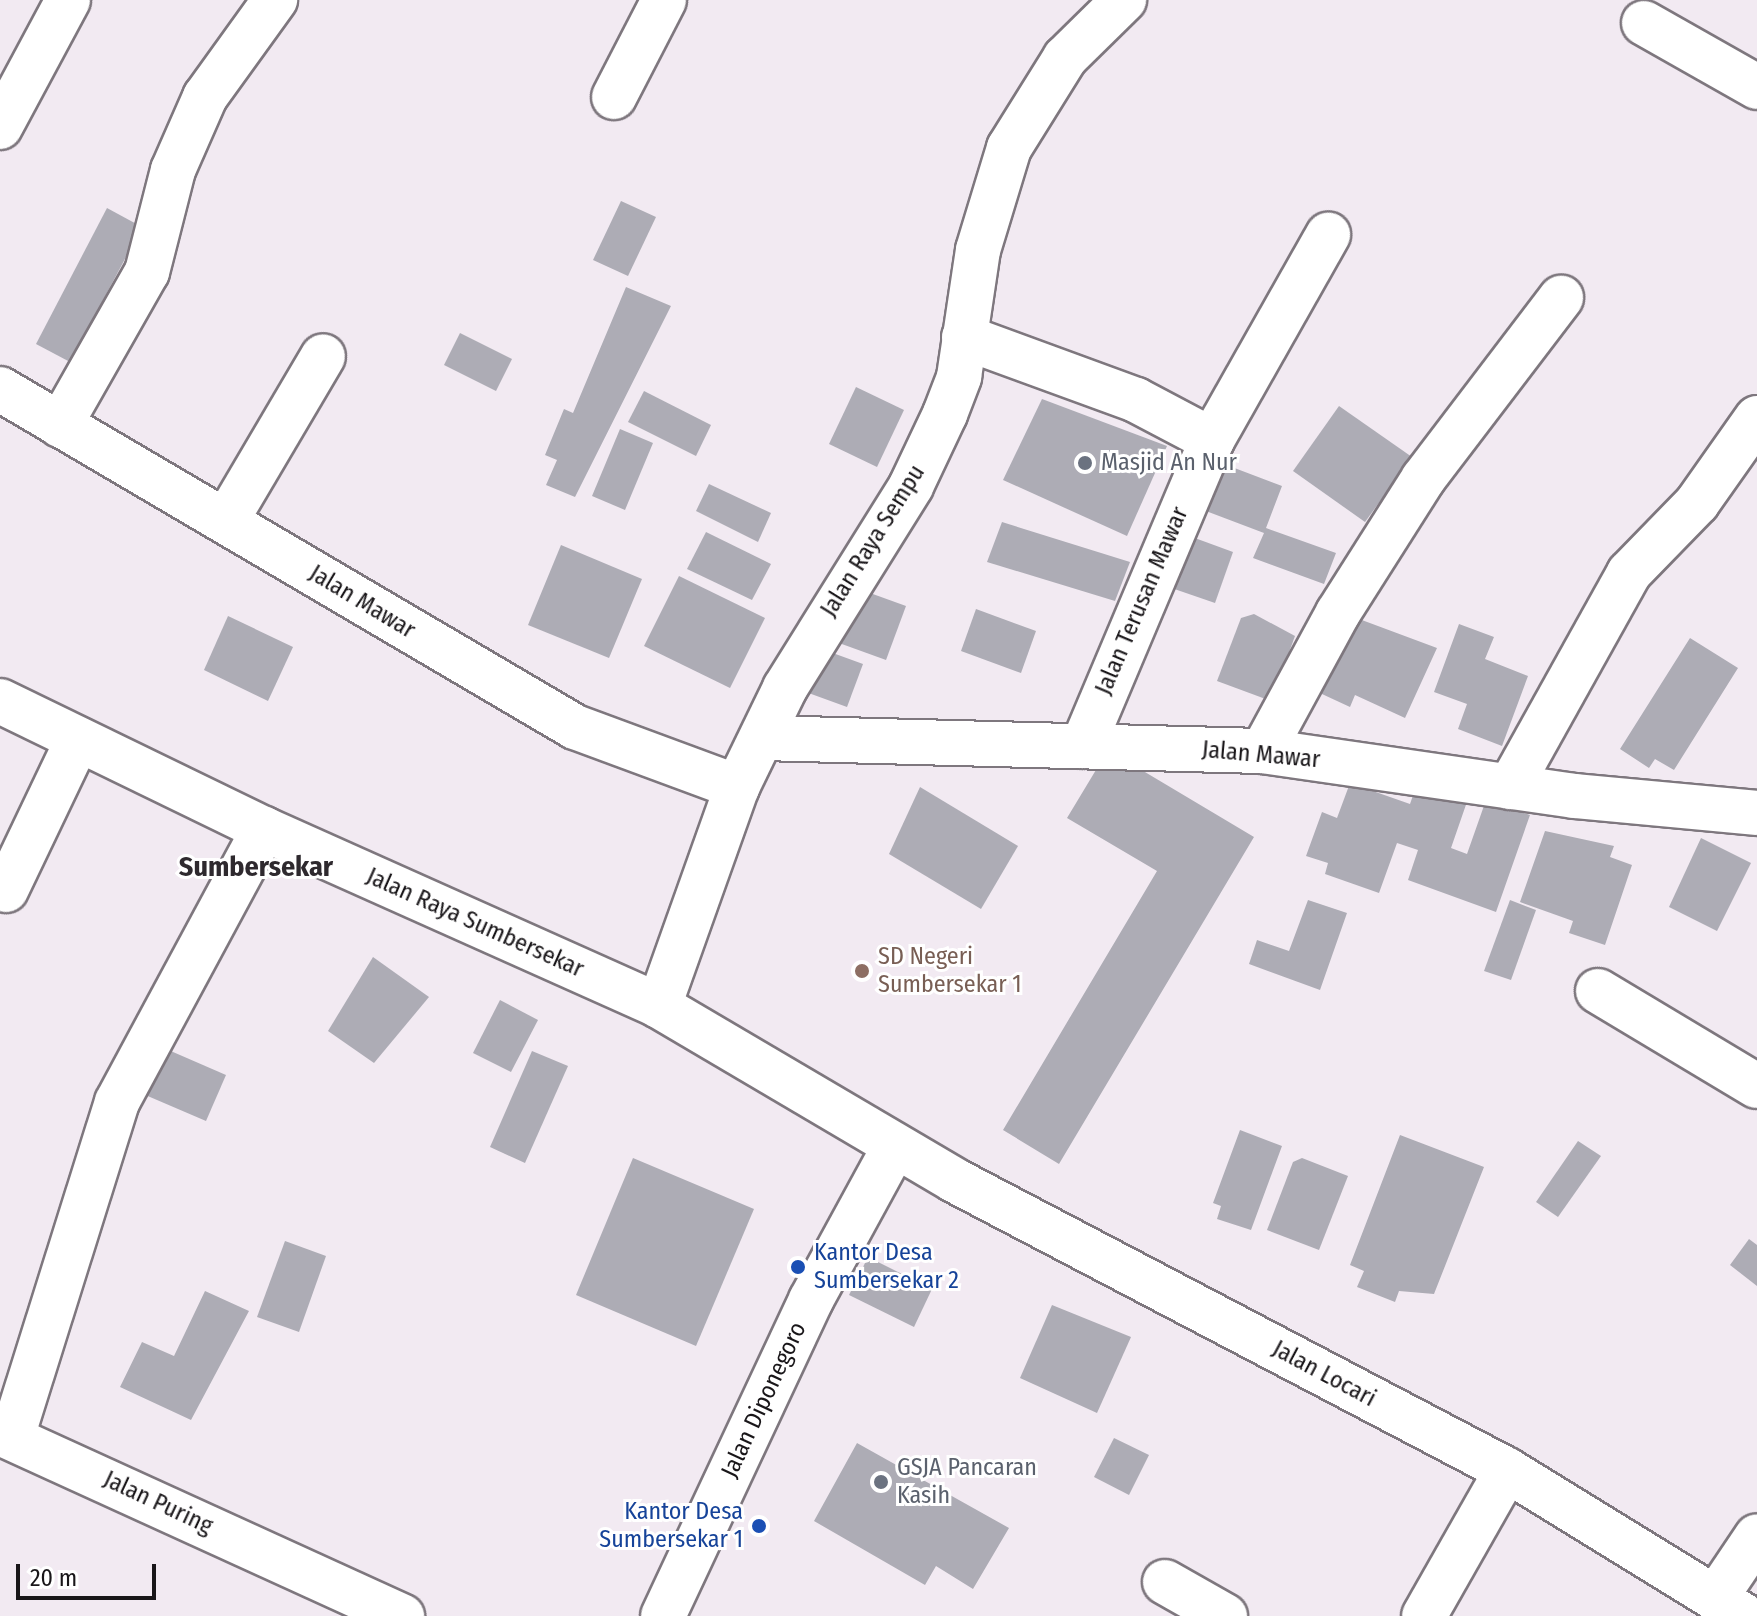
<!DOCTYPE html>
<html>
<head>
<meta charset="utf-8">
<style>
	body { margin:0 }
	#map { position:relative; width:1757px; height:1616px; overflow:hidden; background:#f2eaf2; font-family:"Fira Sans Condensed",sans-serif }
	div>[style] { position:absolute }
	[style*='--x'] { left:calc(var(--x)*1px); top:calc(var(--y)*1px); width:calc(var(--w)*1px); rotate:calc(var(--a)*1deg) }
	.building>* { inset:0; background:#adacb5 }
	.roads { filter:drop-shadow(2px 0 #7e777e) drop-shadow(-2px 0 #7e777e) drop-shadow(0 2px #7e777e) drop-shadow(0 -2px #7e777e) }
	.street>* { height:44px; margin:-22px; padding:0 22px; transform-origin:22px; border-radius:22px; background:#fff }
	.secondary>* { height:44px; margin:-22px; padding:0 22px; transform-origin:22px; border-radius:22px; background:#fff }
	.dots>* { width:22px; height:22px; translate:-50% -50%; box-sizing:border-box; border:4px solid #fff; border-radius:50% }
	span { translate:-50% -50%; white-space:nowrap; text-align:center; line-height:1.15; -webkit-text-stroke:6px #fff; paint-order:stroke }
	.worship-label { font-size:24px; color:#5b616d }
	.left { translate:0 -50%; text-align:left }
	.street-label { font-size:24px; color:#191619 }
	.education-label { font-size:24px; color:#785e54 }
	.transit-label { font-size:24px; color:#164399 }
	.right { translate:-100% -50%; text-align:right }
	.quarter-label { font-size:28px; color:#2e292e; font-weight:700 }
	.scale { position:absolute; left:16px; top:1564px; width:140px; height:36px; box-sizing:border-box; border:4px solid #191619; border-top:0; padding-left:10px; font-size:24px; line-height:28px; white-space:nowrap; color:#191619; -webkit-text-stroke:6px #fff; paint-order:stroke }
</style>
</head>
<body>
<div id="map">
	<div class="building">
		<div style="clip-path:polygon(621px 201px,656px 217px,628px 276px,593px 260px)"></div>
		<div style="clip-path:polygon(107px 208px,142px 227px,70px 362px,36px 344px)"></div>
		<div style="clip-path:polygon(626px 287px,671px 306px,575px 497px,546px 485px,557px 460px,545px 455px,564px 409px,573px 413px)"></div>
		<div style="clip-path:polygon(460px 333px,512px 359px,496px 391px,444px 365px)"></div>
		<div style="clip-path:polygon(856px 387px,904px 410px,877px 467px,829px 444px)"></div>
		<div style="clip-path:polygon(644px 391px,711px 425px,696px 456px,628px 422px)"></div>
		<div style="clip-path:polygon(1042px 399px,1167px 446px,1127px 536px,1003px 480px)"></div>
		<div style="clip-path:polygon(1339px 406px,1412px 457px,1365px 522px,1293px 471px)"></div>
		<div style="clip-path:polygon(620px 429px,653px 443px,625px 510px,592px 496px)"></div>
		<div style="clip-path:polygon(1216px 461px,1282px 486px,1266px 528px,1336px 553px,1324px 584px,1253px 558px,1264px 533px,1198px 508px)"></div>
		<div style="clip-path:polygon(709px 484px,771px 513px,758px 542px,696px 511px)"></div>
		<div style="clip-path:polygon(1002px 522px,1130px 562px,1115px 601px,987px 562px)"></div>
		<div style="clip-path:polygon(1173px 530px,1233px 552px,1215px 603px,1154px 582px)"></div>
		<div style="clip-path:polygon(706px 532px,771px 564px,752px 600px,687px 569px)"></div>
		<div style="clip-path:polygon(561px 545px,642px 579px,609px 658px,528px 625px)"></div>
		<div style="clip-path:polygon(679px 576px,765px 618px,730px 688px,644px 646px)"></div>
		<div style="clip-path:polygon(859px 589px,906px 606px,886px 660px,839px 643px)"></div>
		<div style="clip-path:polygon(976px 609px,1036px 631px,1021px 673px,961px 651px)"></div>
		<div style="clip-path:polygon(1343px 613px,1437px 648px,1405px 718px,1355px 695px,1350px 707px,1309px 688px)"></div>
		<div style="clip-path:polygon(1254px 614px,1295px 636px,1271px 701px,1217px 681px,1241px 618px)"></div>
		<div style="clip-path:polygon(228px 616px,293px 647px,268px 701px,204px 670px)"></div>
		<div style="clip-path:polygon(1459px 624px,1494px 637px,1485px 659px,1528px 676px,1502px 746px,1458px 729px,1467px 704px,1434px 692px)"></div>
		<div style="clip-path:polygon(1690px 638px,1738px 668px,1674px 770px,1655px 759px,1649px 768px,1620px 749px)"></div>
		<div style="clip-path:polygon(819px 648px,863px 664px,847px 707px,803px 691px)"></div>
		<div style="clip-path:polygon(1108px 750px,1254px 837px,1059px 1164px,1003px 1130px,1157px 871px,1067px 818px)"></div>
		<div style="clip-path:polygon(1419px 778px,1469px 796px,1451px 848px,1467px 854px,1486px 800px,1530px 815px,1496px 912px,1408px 880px,1418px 850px,1397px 843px,1379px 893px,1325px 874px,1328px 863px,1306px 856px,1322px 812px,1337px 818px,1350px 783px,1410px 804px)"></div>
		<div style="clip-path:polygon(920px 787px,1018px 846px,981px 909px,889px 854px)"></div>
		<div style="clip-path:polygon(1545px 831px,1614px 846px,1610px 857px,1632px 865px,1605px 945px,1569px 933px,1573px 921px,1520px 902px)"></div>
		<div style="clip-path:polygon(1701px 838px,1751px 863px,1717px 931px,1669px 907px)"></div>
		<div style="clip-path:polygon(1308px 900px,1347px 913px,1320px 990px,1249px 964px,1257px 940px,1289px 951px)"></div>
		<div style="clip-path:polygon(1510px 900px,1536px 910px,1511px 980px,1484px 971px)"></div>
		<div style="clip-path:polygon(373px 957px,429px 997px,374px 1063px,328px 1031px)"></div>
		<div style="clip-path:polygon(500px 1000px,538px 1020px,511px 1072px,473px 1053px)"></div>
		<div style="clip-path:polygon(150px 1042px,226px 1075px,206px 1121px,129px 1088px)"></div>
		<div style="clip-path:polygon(532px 1051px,568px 1066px,525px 1163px,490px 1147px)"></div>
		<div style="clip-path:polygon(1240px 1130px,1282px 1146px,1251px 1230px,1217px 1219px,1221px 1206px,1213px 1203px)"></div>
		<div style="clip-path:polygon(1400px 1135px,1484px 1167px,1434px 1294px,1399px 1291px,1395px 1302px,1357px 1287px,1364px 1271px,1350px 1265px)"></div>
		<div style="clip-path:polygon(1578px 1141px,1601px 1156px,1558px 1217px,1536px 1202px)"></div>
		<div style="clip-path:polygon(633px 1158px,754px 1209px,696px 1346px,576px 1295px)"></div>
		<div style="clip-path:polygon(1302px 1158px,1348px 1176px,1319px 1250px,1267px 1230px,1293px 1162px)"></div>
		<div style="clip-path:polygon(1749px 1239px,1757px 1245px,1757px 1286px,1730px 1265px)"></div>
		<div style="clip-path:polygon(285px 1241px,326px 1256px,299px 1332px,257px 1317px)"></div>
		<div style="clip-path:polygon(868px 1257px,932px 1289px,914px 1327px,849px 1295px)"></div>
		<div style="clip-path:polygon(205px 1291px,249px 1311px,191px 1420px,120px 1387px,142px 1342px,174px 1356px)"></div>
		<div style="clip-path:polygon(1052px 1305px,1131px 1337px,1097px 1413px,1020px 1378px)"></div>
		<div style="clip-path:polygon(1114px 1438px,1149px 1455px,1129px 1495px,1094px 1477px)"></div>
		<div style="clip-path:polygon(857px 1443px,1009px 1528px,973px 1589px,936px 1566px,925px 1585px,814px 1521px)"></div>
	</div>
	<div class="roads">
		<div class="street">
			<div style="--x:1644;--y:23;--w:130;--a:29.5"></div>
			<div style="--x:614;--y:97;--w:109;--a:-62.7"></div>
			<div style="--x:0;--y:127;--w:144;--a:-61.8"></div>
			<div style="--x:964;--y:337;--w:183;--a:20.1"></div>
			<div style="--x:1136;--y:400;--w:86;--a:27.8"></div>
			<div style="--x:1212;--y:440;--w:332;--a:112.9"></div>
			<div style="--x:0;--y:389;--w:667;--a:30.45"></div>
			<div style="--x:575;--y:727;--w:173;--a:20.3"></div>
			<div style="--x:60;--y:425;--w:176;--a:-60.4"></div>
			<div style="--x:147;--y:272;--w:105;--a:-75.7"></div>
			<div style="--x:173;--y:170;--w:80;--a:-66.3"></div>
			<div style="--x:205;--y:97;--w:120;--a:-54.2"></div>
			<div style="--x:1212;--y:440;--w:236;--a:-60.5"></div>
			<div style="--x:226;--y:521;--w:191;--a:-59.5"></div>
			<div style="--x:762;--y:738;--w:501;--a:1.49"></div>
			<div style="--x:1263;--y:751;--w:314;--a:8.2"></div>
			<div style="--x:1574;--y:796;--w:184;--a:5.3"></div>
			<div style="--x:1263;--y:751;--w:157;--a:-61.5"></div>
			<div style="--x:1338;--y:613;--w:159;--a:-57.6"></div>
			<div style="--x:1423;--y:479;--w:228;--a:-52.7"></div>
			<div style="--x:1510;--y:787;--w:245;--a:-60.9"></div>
			<div style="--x:1629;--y:573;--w:98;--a:-45.8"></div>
			<div style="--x:1697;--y:503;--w:104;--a:-54.8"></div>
			<div style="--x:6;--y:890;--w:167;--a:-64.5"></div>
			<div style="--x:1598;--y:991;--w:185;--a:30.9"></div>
			<div style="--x:0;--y:1433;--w:442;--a:24.5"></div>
			<div style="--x:12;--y:1437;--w:351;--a:-72.6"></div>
			<div style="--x:117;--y:1102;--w:310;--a:-61.7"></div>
			<div style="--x:1165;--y:1582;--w:69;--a:29.5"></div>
			<div style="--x:1716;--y:1597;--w:73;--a:-56.1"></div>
			<div style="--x:1424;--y:1616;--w:168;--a:-60.4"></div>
		</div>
		<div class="secondary">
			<div style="--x:0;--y:701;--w:293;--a:25.9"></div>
			<div style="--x:264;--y:829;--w:433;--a:24.1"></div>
			<div style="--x:659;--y:1006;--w:342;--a:30.5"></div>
			<div style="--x:954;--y:1180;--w:624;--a:27.67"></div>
			<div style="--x:1507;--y:1470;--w:278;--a:31.6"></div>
			<div style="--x:659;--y:1006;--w:232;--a:-70.4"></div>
			<div style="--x:737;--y:787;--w:110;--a:-64.1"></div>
			<div style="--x:785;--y:688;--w:238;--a:-58"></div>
			<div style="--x:911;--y:486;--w:80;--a:-64.7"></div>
			<div style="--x:945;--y:414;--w:40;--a:-69"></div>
			<div style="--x:959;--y:377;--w:128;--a:-81.5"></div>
			<div style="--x:978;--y:250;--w:107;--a:-73.1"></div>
			<div style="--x:1009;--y:148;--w:106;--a:-58.1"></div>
			<div style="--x:1065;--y:58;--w:83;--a:-44.5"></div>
			<div style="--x:663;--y:1616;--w:349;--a:-64.9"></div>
			<div style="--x:811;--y:1300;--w:175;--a:-61.4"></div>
		</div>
	</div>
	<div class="dots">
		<div style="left:1085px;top:463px;background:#6b7280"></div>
		<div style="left:862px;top:971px;background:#8d6e63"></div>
		<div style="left:798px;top:1267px;background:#1a4fb4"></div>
		<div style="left:881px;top:1482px;background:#6b7280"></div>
		<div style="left:759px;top:1526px;background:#1a4fb4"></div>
	</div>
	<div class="worship-label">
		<span class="left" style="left:1101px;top:463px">Masjid An Nur</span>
		<span class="left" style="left:897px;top:1482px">GSJA Pancaran<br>Kasih</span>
	</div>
	<div class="street-label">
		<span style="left:873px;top:541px;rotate:-58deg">Jalan Raya Sempu</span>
		<span style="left:1142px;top:601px;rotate:-67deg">Jalan Terusan Mawar</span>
		<span style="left:362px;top:602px;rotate:31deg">Jalan Mawar</span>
		<span style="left:1261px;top:755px;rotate:5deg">Jalan Mawar</span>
		<span style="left:475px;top:923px;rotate:24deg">Jalan Raya Sumbersekar</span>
		<span style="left:1324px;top:1374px;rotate:28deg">Jalan Locari</span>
		<span style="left:764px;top:1400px;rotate:-65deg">Jalan Diponegoro</span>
		<span style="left:158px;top:1503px;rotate:25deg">Jalan Puring</span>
	</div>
	<div class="education-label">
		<span class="left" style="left:878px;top:971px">SD Negeri<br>Sumbersekar 1</span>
	</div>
	<div class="transit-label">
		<span class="left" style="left:814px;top:1267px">Kantor Desa<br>Sumbersekar 2</span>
		<span class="right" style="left:743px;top:1526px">Kantor Desa<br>Sumbersekar 1</span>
	</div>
	<div class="quarter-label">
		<span style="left:256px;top:867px">Sumbersekar</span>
	</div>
	<div class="scale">20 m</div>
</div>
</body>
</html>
